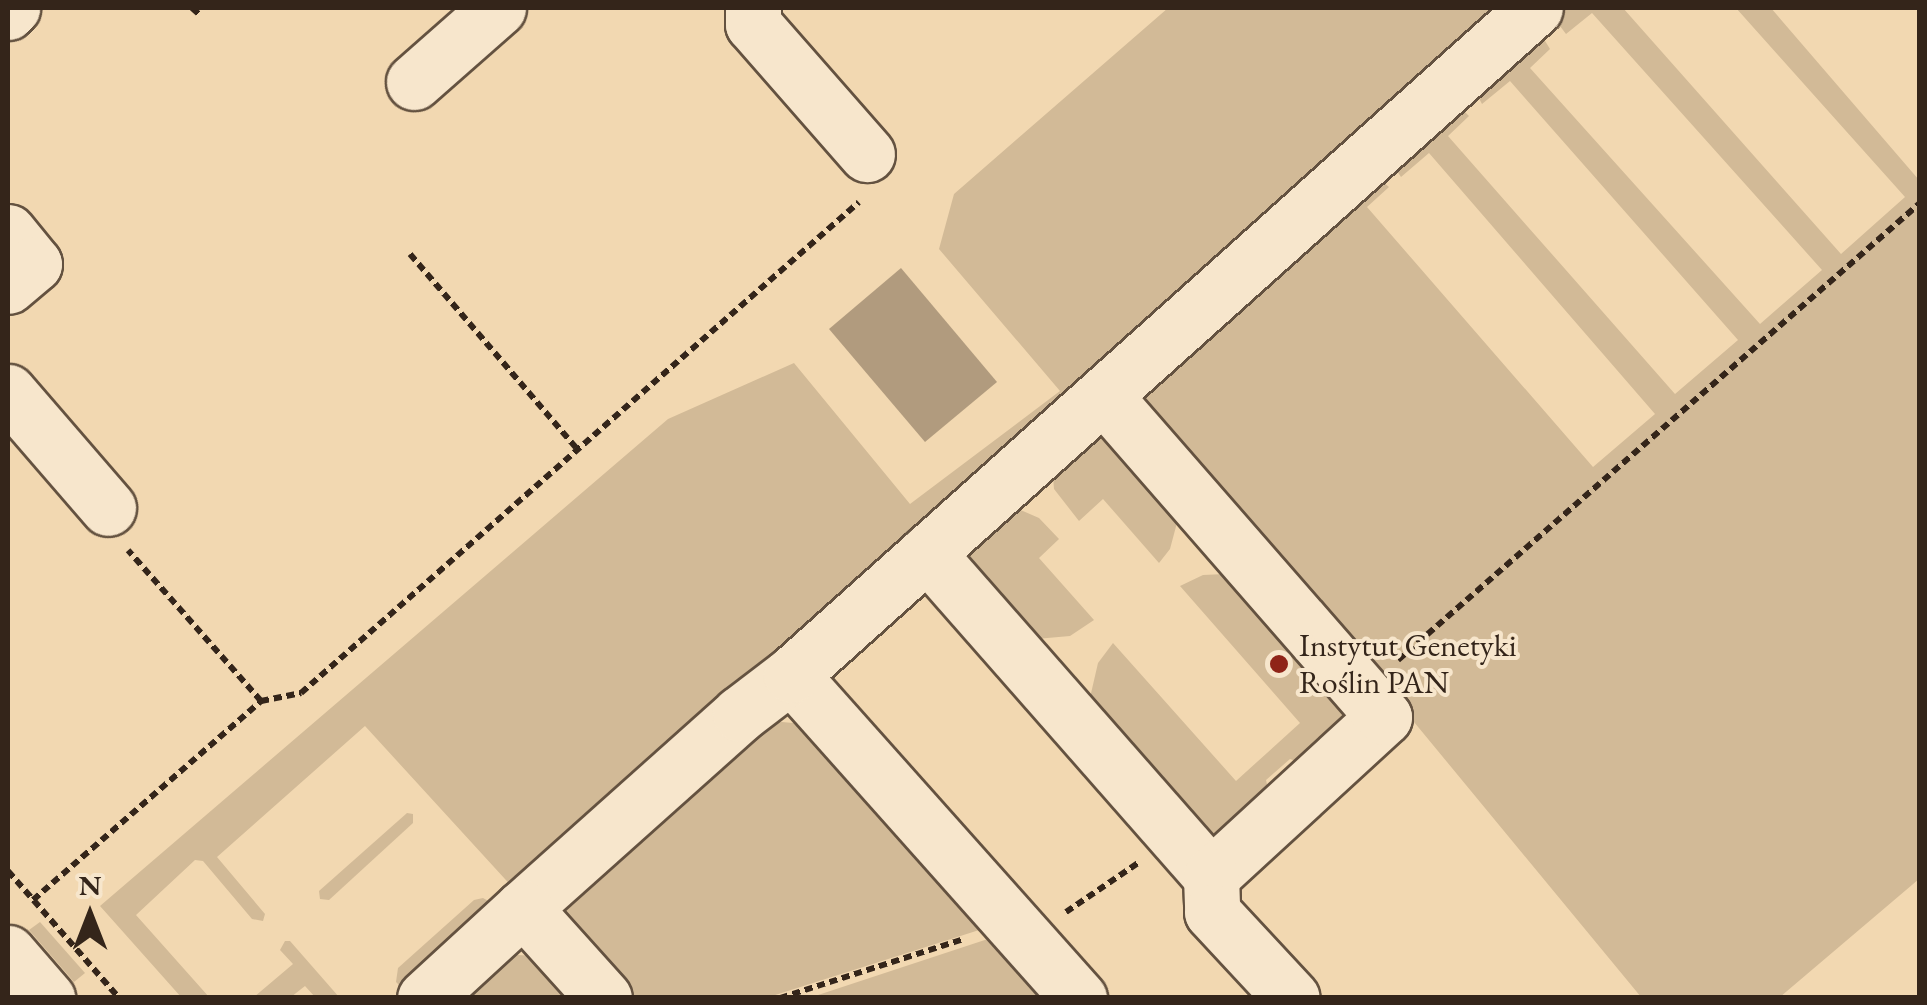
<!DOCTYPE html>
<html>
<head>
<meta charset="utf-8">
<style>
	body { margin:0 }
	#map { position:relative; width:1927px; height:1005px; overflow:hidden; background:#f2d8b1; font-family:"EB Garamond",serif }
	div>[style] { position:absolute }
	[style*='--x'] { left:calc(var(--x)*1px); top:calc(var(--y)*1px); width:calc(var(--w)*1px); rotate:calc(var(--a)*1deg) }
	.green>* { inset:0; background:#d2ba97 }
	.water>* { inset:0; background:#b19b7e }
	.path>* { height:6px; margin-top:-3px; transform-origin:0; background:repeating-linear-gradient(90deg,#34251a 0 8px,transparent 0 13px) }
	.roads { filter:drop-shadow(2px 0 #645240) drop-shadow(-2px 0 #645240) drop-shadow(0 2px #645240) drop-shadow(0 -2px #645240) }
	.minor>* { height:55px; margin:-27.5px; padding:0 27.5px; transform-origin:27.5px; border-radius:27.5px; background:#f7e6cc }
	.dots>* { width:28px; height:28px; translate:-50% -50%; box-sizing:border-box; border:5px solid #f7e6cc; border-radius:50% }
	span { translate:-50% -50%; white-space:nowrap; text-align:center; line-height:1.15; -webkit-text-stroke:8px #f7e6cc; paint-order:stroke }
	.poi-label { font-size:32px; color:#34251a }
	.left { translate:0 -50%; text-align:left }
	.frame { position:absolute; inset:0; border:10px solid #34251a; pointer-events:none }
	.north { position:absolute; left:40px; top:865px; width:100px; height:100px; -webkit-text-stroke:8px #f7e6cc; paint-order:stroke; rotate:0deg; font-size:28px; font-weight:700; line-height:40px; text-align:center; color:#34251a }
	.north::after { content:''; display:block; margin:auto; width:35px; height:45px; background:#34251a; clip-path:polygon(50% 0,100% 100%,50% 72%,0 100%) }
</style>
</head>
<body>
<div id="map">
	<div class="green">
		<div style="clip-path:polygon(1168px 8px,1518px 8px,514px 889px,365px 726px,217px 857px,265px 914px,263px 921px,252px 919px,203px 861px,195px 860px,136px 915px,209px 997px,181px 997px,100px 906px,668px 419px,794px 363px,910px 504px,1060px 391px,939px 249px,954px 194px)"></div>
		<div style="clip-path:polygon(1555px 8px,1623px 8px,1841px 254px,1905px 197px,1736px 8px,1771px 8px,1919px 180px,1919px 879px,1780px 997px,1641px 997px,1414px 722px,1405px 721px,1142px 401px,1147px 378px,1377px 177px,1389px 187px,1367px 207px,1593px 467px,1655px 414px,1429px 153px,1401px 177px,1393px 165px,1459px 106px,1469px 116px,1448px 136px,1675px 394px,1738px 340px,1510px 81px,1482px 104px,1473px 87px,1542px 36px,1550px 49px,1530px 68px,1760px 324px,1822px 270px,1592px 13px,1566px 34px,1557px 22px)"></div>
		<div style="clip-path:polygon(1096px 426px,1178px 519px,1170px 549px,1159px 563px,1103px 499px,1079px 521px,1054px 489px,1052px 465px)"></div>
		<div style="clip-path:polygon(1016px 508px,1039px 518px,1059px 539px,1039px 558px,1094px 620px,1070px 636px,1036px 639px,969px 563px,968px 547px)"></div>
		<div style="clip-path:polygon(1225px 574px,1356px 704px,1305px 764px,1290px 759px,1266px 780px,1268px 789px,1209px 844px,1089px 702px,1098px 663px,1113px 643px,1236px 781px,1300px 723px,1180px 586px,1203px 575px)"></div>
		<div style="clip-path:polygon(782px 722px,804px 724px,998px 924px,769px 997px,625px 998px,564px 921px,563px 908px,749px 724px)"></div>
		<div style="clip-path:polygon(407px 813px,413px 814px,413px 823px,329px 900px,320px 899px,319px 891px)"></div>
		<div style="clip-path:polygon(483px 898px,490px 902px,402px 988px,396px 982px,398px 968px,474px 900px)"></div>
		<div style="clip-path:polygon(40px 922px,85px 973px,74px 982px,29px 930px)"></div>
		<div style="clip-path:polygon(1006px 933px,1064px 998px,809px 998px)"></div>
		<div style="clip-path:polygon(285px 941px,290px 941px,339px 997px,315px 997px,305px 986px,291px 997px,254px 997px,293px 964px,280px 950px)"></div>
		<div style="clip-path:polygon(518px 955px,536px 956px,581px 998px,456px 998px,510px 956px)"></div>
	</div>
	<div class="water">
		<div style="clip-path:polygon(901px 268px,997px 382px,925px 442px,829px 329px)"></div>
	</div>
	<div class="path">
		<div style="--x:192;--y:8;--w:9;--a:41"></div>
		<div style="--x:410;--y:254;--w:255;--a:49.4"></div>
		<div style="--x:1398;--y:660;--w:694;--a:-41.2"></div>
		<div style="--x:261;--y:701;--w:41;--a:-11.3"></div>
		<div style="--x:301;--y:693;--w:743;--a:-41.35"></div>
		<div style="--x:8;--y:871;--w:169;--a:48.8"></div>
		<div style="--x:33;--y:900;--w:303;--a:-41.1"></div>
		<div style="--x:261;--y:701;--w:201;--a:-131.4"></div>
		<div style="--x:1066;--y:912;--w:87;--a:-34.2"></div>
		<div style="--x:780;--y:998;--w:193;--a:-17.8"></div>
	</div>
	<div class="roads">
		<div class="minor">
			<div style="--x:753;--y:8;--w:16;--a:90"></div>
			<div style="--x:753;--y:24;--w:173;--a:48.8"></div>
			<div style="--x:8;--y:12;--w:6;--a:-45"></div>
			<div style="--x:414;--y:82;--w:112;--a:-41.4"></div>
			<div style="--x:8;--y:232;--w:41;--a:50.9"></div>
			<div style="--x:34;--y:264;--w:34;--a:140"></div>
			<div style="--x:8;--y:392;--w:153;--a:49.2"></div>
			<div style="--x:927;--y:553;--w:430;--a:48.7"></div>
			<div style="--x:1211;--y:876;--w:235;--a:-42.6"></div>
			<div style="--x:1384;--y:717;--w:427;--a:-131.1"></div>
			<div style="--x:791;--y:675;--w:433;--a:48.3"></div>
			<div style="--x:1211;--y:876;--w:36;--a:88"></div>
			<div style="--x:1212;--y:912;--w:117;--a:47.1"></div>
			<div style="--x:523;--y:908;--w:291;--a:-41.8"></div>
			<div style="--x:740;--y:714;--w:64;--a:-37.4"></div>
			<div style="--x:791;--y:675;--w:999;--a:-41.88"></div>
			<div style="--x:8;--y:953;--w:60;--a:49.1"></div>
			<div style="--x:425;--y:998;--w:133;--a:-42.6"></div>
			<div style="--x:523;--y:908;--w:121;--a:48"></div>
		</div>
	</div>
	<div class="dots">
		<div style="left:1279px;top:664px;background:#8f2418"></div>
	</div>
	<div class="poi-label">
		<span class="left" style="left:1299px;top:664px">Instytut Genetyki<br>Roślin PAN</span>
	</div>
	<div class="frame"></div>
	<div class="north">N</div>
</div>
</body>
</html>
